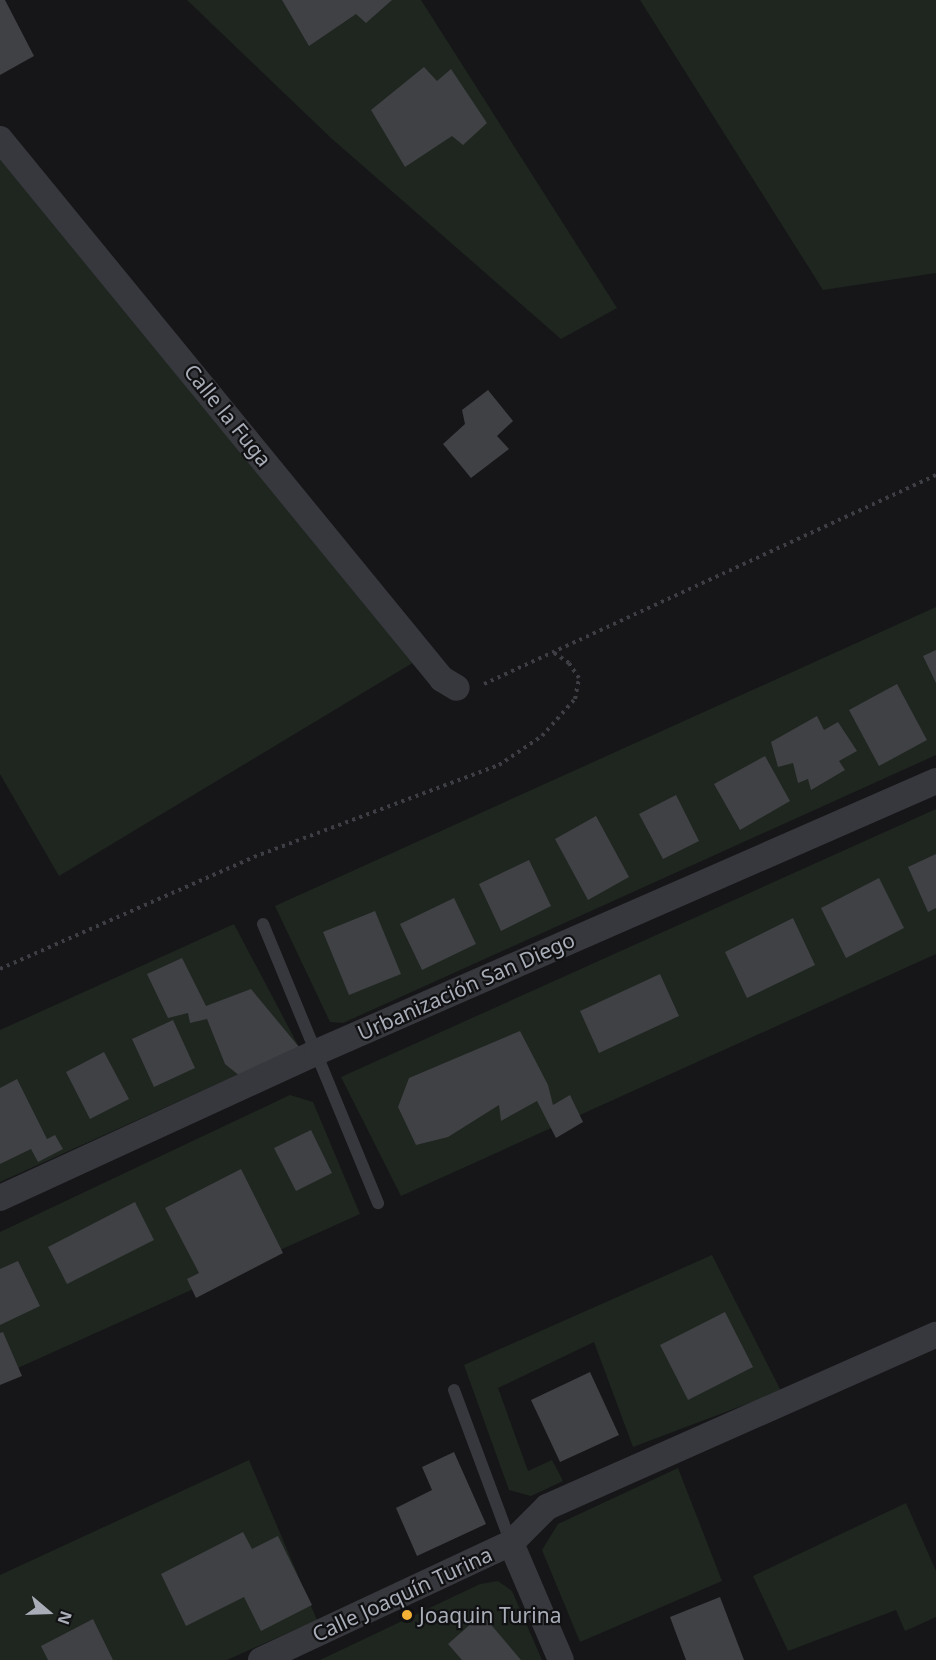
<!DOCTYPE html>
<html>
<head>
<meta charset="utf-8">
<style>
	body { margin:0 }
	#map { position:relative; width:936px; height:1660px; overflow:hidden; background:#161618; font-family:"Noto Sans",sans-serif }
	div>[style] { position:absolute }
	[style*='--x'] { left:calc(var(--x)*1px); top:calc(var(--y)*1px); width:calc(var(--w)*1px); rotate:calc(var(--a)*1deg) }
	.green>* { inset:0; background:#1e261f }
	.building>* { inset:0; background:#404145 }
	.path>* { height:4px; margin-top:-2px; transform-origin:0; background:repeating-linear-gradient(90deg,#3d3f44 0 3px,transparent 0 7.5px) }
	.lane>* { height:12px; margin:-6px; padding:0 6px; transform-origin:6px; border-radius:6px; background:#37383d }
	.street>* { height:26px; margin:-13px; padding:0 13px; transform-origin:13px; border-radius:13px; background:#37383d }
	.dots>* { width:16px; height:16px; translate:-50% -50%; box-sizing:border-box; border:3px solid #111113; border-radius:50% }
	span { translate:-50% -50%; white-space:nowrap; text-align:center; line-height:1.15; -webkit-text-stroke:4.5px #111113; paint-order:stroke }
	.street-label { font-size:21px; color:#a8adb8 }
	.poi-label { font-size:21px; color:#a8adb8 }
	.left { translate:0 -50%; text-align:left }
	.north { position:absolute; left:18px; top:1582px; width:60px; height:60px; -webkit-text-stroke:4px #111113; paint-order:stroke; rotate:109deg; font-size:16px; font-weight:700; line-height:24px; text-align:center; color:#a8adb8 }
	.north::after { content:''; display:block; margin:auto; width:21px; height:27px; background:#a8adb8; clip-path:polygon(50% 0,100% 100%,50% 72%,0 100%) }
</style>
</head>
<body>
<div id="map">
	<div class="green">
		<div style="clip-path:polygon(187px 0,421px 0,617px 308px,561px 339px,331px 138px)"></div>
		<div style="clip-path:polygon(640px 0,936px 0,936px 273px,823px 290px)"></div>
		<div style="clip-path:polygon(0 140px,424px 656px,59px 876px,0 774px)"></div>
		<div style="clip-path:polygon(936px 607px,936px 755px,343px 1023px,330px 1022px,275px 906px)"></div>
		<div style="clip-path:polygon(936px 809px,936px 954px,401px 1196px,341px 1077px)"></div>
		<div style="clip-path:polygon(234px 924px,299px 1047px,0 1182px,0 1030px)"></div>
		<div style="clip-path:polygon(290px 1095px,313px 1102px,360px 1214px,0 1376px,0 1232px)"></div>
		<div style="clip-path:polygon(712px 1255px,781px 1391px,633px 1447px,594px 1342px,498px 1388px,528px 1471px,552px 1460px,563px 1481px,531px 1496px,509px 1490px,464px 1365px)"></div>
		<div style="clip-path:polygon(249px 1460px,317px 1620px,227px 1660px,0 1660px,0 1575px)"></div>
		<div style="clip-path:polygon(678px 1468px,722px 1581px,580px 1642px,542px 1550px,558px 1524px)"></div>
		<div style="clip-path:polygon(906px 1503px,936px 1571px,936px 1617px,905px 1631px,896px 1610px,788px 1651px,753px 1576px)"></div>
		<div style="clip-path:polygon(498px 1581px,512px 1591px,542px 1660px,320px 1660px,480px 1584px)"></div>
	</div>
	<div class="building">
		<div style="clip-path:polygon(0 0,5px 0,34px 56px,0 75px)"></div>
		<div style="clip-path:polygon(282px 0,392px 0,366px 23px,356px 14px,309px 46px)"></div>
		<div style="clip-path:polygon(424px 67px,437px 81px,451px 69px,487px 123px,463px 145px,452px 136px,405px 167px,371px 110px)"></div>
		<div style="clip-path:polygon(488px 390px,513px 421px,497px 436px,509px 449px,471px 478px,443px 444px,465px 424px,462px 410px)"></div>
		<div style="clip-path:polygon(936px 650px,936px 683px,923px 656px)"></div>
		<div style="clip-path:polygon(897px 684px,927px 740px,879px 766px,849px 710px)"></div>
		<div style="clip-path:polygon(817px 716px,824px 730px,838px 722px,857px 751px,839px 761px,845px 770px,811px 790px,808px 779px,798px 783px,793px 763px,778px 767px,771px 742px)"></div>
		<div style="clip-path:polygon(765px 756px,790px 801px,740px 830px,714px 784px)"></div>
		<div style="clip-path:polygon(676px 795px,699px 841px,663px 859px,639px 814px)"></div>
		<div style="clip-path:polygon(596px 816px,629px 877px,588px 900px,555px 839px)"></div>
		<div style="clip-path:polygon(936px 854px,936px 908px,928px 912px,908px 867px)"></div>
		<div style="clip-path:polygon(529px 860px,551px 906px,501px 931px,479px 884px)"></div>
		<div style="clip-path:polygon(879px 878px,904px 928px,846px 958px,821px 908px)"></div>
		<div style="clip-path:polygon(454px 898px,476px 944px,422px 970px,400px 924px)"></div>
		<div style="clip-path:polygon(375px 911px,401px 974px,349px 995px,323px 932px)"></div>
		<div style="clip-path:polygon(793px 918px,815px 965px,747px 998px,725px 952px)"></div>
		<div style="clip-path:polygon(182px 958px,206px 1006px,251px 989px,299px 1047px,241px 1077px,225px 1064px,207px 1019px,190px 1023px,188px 1013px,168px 1018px,147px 974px)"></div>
		<div style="clip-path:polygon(660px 974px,679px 1016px,599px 1053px,580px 1011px)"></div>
		<div style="clip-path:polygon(173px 1020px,195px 1068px,154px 1087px,132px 1039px)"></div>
		<div style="clip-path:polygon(520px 1031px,548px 1085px,553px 1105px,570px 1095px,583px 1122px,556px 1138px,537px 1101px,501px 1121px,499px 1105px,448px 1137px,416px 1145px,398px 1107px,409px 1078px)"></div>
		<div style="clip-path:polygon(104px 1052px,129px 1099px,90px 1119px,66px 1072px)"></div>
		<div style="clip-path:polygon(17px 1079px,47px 1139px,55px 1135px,63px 1149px,38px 1162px,31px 1149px,0 1164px,0 1088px)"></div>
		<div style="clip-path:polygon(311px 1130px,332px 1173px,296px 1191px,274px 1148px)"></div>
		<div style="clip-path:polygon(241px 1169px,283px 1253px,196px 1298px,187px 1279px,199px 1273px,165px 1208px)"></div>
		<div style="clip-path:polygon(135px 1202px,154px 1240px,67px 1284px,48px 1247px)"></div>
		<div style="clip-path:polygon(18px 1261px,40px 1306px,0 1325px,0 1269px)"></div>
		<div style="clip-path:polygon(725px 1312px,753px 1367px,688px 1400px,660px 1345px)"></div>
		<div style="clip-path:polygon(3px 1332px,22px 1376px,0 1385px,0 1333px)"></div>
		<div style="clip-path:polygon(590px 1372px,619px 1435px,560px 1462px,531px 1400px)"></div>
		<div style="clip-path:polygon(454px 1452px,486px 1524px,417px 1556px,396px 1508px,432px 1490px,422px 1467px)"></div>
		<div style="clip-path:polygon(243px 1532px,252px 1549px,278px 1536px,312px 1605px,261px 1631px,244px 1597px,186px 1626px,161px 1574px)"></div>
		<div style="clip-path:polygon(720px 1597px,744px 1660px,686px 1660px,670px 1617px)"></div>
		<div style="clip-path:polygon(482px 1614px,521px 1660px,462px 1660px,448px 1644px)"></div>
		<div style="clip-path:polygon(93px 1619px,113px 1660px,48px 1660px,41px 1646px)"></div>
	</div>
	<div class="path">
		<div style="--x:484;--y:684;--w:498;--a:-24.8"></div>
		<div style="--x:0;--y:969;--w:278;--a:-23.8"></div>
		<div style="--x:254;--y:857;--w:262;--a:-20.6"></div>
		<div style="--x:499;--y:765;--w:52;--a:-34"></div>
		<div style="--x:542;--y:736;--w:50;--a:-48.3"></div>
		<div style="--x:575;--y:699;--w:21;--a:-79"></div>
		<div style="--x:579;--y:678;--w:18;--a:-124"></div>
		<div style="--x:569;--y:663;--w:18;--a:-146"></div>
	</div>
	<div class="lane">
		<div style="--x:263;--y:924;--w:302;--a:67.6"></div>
		<div style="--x:454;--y:1390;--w:163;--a:69.6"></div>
	</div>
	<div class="street">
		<div style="--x:0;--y:139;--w:698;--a:50.7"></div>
		<div style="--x:442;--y:679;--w:17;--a:31"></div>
		<div style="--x:0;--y:1198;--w:349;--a:-24.7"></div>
		<div style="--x:317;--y:1052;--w:676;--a:-23.64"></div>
		<div style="--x:511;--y:1543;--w:127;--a:66.9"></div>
		<div style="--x:261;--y:1660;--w:276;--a:-25.1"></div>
		<div style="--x:511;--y:1543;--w:51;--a:-45"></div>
		<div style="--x:547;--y:1507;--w:425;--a:-23.9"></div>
	</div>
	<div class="dots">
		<div style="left:407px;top:1615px;background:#f2b134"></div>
	</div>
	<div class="street-label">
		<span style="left:228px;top:415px;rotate:51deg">Calle la Fuga</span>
		<span style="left:466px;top:986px;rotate:-24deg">Urbanización San Diego</span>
		<span style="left:402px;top:1594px;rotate:-25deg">Calle Joaquín Turina</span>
	</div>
	<div class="poi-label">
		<span class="left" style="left:419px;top:1615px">Joaquin Turina</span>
	</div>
	<div class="north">N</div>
</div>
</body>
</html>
